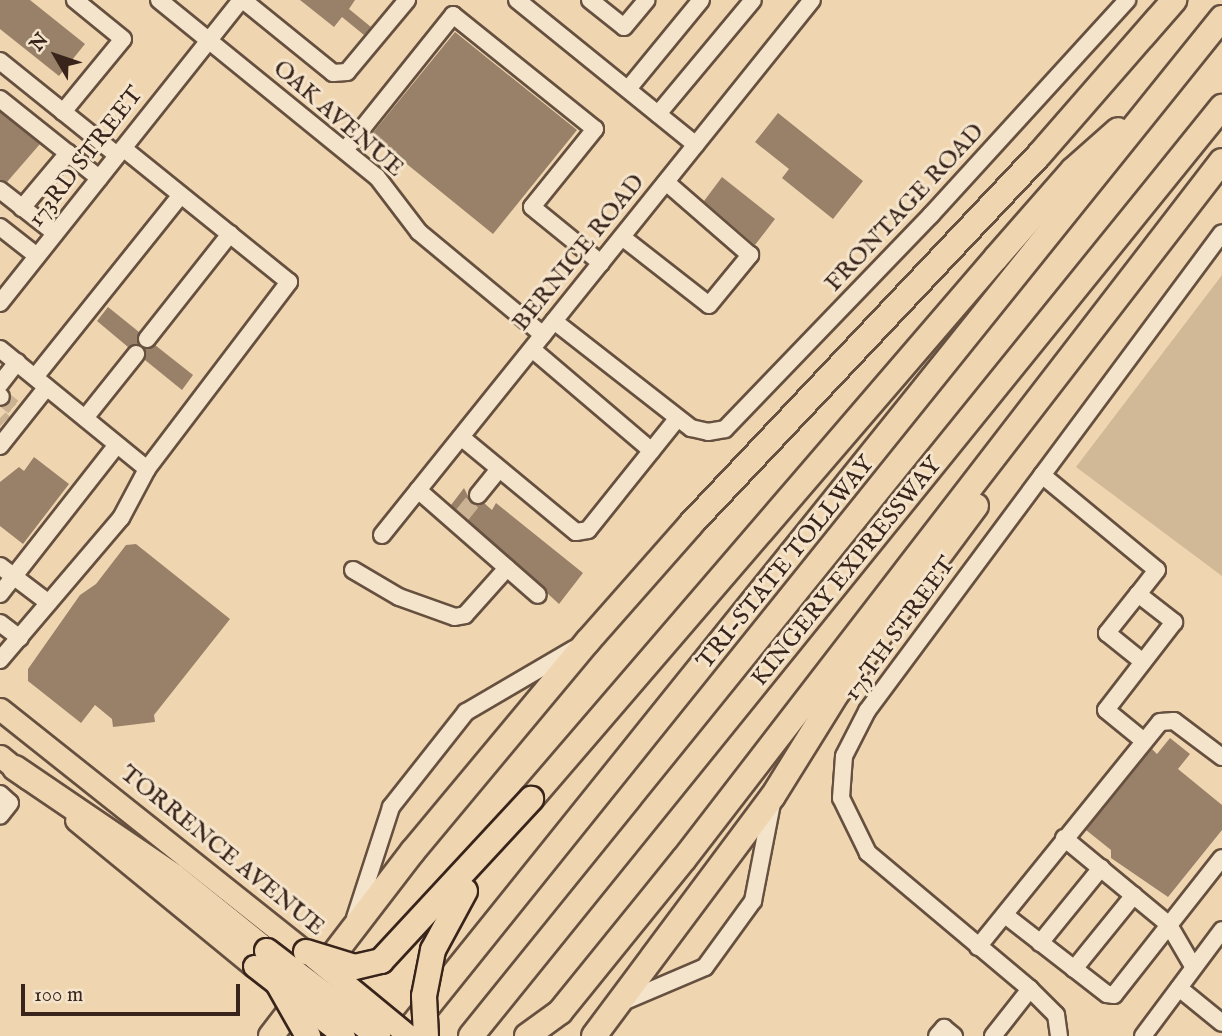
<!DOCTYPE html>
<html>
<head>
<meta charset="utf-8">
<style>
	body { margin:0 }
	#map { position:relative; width:1222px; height:1036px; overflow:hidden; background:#f0d6b0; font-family:"IM FELL English",serif }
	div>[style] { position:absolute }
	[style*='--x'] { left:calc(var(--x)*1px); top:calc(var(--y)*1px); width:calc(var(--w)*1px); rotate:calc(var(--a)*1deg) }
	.green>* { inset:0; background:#d1b897 }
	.building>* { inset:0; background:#988168 }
	.minor-tunnel>* { height:16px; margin-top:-8px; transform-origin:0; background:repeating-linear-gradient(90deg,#cbb292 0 16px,transparent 0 24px) }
	.roads { filter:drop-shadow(2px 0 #665040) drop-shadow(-2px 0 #665040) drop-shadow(0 2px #665040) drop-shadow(0 -2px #665040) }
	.minor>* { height:16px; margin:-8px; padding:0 8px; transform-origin:8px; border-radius:8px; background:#f5e4cc }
	.major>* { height:21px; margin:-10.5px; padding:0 10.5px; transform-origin:10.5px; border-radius:10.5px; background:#f0d6b0 }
	.highway>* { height:24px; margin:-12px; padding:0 12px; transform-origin:12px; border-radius:12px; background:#f0d6b0 }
	.bridges { filter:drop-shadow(2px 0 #38241b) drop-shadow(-2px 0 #38241b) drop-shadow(0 2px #38241b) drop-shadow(0 -2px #38241b) }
	.major-bridge>* { height:21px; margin:-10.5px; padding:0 10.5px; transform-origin:10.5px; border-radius:10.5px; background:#f0d6b0 }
	.highway-bridge>* { height:24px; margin:-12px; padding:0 12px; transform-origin:12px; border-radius:12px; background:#f0d6b0 }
	span { translate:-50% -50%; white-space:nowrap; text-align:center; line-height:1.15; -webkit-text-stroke:6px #f5e4cc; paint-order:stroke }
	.street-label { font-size:24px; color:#38241b }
	.north { position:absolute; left:21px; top:21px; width:70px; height:70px; -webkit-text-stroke:5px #f5e4cc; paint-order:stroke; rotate:309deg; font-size:19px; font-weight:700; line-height:28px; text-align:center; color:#38241b }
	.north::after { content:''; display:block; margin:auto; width:24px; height:32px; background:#38241b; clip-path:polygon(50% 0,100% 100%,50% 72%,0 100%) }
	.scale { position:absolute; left:21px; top:984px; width:219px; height:32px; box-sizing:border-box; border:4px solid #38241b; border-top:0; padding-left:9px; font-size:21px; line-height:24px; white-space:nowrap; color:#38241b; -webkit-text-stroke:5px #f5e4cc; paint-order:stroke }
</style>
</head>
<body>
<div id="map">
	<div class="green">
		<div style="clip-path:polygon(1222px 275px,1222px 576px,1076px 467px)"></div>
	</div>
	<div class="building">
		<div style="clip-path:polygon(0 0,30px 0,85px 44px,59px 76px,0 29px)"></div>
		<div style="clip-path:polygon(300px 0,355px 0,349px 9px,371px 27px,364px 35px,342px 17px,334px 27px)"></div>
		<div style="clip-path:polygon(455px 32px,577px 130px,493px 234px,371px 135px)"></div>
		<div style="clip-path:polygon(0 112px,40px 144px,7px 182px,0 180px)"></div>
		<div style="clip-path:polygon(778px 113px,863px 181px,833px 219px,782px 178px,789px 169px,755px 142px)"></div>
		<div style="clip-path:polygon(722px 177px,775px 219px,755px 245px,704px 201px)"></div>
		<div style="clip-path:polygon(108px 307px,139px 332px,138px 344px,128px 347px,97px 321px)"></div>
		<div style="clip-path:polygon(155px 345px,193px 375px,182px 390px,145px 360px,145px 349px)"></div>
		<div style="clip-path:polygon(34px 457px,69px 484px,23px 544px,0 526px,0 482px,19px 467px,24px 471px)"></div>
		<div style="clip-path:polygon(464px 488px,472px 504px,484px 503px,492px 510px,496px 503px,583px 573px,559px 604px,451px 505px)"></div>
		<div style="clip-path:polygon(136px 544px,230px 619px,154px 715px,155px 722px,113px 727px,112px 719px,95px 705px,81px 723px,28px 681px,28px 669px,80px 595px,96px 584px,126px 545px)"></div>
		<div style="clip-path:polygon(1170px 738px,1190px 754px,1178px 769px,1222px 805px,1222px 830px,1168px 897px,1111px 858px,1111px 850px,1086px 830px,1152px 749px,1157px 754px)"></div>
	</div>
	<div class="minor-tunnel">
		<div style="--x:1;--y:397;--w:19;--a:39"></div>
		<div style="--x:0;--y:418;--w:6;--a:45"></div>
		<div style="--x:462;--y:515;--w:26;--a:-51"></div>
	</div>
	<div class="roads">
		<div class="minor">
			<div style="--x:159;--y:0;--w:281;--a:39.1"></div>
			<div style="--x:377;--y:177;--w:69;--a:52.6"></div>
			<div style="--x:419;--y:232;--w:161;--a:39.7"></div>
			<div style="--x:243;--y:0;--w:116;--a:39"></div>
			<div style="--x:333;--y:73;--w:14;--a:-4"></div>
			<div style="--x:347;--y:72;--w:94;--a:-50.2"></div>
			<div style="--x:517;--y:0;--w:230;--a:39"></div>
			<div style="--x:590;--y:0;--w:43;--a:38.5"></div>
			<div style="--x:624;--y:27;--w:35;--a:-50"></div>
			<div style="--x:0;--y:61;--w:150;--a:38.8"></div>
			<div style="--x:628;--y:89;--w:115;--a:-50.6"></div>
			<div style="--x:0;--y:99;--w:127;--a:38.6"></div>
			<div style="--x:63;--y:112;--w:94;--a:-50.6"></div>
			<div style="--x:123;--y:39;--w:62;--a:-140.9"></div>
			<div style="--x:658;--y:114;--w:148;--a:-50.2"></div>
			<div style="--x:345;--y:150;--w:173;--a:-51.3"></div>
			<div style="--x:453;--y:15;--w:182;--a:38.8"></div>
			<div style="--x:595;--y:129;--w:100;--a:128.9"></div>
			<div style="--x:532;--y:207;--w:89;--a:39.1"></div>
			<div style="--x:0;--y:190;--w:70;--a:38"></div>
			<div style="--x:22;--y:208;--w:72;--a:-50.1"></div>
			<div style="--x:0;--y:227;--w:47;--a:38.1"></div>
			<div style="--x:622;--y:237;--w:110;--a:38"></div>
			<div style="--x:709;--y:305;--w:65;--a:-50.6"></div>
			<div style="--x:750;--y:255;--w:111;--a:-139"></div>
			<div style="--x:0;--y:303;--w:387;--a:-51.5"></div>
			<div style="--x:554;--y:321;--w:174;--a:38"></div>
			<div style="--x:691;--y:428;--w:17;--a:13"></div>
			<div style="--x:708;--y:432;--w:17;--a:-10"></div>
			<div style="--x:725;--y:429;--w:297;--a:-46.1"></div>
			<div style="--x:931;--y:215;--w:291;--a:-47.6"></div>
			<div style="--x:147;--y:339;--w:134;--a:-51.7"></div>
			<div style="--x:0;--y:349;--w:190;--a:39.2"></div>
			<div style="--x:532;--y:349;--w:157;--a:40.4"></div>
			<div style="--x:35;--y:377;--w:233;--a:-51.3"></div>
			<div style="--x:0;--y:384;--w:28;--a:-52"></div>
			<div style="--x:0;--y:396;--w:1;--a:45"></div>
			<div style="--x:85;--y:418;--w:82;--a:-51.4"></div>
			<div style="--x:461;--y:437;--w:149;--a:39.6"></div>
			<div style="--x:576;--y:532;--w:12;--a:-9"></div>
			<div style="--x:588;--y:530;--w:142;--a:-51.3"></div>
			<div style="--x:0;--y:446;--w:75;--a:-51.5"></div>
			<div style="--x:1042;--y:475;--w:149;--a:39.6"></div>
			<div style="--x:1157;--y:570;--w:31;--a:128"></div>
			<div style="--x:1138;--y:594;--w:46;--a:37.9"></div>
			<div style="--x:1174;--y:622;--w:111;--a:127.7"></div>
			<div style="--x:1106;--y:710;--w:49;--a:39.2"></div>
			<div style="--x:418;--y:490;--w:159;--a:41.2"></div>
			<div style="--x:478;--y:495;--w:33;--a:-51"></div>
			<div style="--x:382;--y:535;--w:686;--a:-51.21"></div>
			<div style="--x:0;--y:566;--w:61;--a:37.1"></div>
			<div style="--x:353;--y:570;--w:53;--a:30.4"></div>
			<div style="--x:399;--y:597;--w:59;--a:19.7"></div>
			<div style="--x:455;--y:617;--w:10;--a:-11"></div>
			<div style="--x:465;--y:615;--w:63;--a:-48.2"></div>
			<div style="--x:0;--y:594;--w:189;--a:-51.9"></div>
			<div style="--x:1138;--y:594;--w:50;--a:128.5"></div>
			<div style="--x:1107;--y:633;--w:46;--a:38.9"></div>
			<div style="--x:0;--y:623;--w:25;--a:37"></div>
			<div style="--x:0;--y:660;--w:187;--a:-49.6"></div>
			<div style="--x:121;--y:518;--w:55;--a:-62"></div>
			<div style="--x:147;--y:469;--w:235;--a:-52.8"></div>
			<div style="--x:289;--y:282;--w:213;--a:-141.1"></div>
			<div style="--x:0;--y:794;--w:13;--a:42"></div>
			<div style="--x:10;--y:803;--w:16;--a:128"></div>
			<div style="--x:1064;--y:838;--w:136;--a:39.6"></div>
			<div style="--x:1169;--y:925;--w:48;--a:59.7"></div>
			<div style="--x:1005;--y:915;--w:129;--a:37.8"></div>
			<div style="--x:1107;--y:994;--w:7;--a:8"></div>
			<div style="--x:1114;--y:995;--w:174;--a:-51.8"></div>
			<div style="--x:355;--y:918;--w:117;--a:-72"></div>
			<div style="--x:391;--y:807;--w:121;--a:-51.7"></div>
			<div style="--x:466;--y:712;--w:125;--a:-30.3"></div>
			<div style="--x:1040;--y:943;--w:97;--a:-50.9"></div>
			<div style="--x:978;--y:947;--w:289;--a:-51"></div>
			<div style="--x:1160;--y:722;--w:14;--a:-4"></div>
			<div style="--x:1174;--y:721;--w:60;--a:36.9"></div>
			<div style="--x:1074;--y:969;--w:95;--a:-51"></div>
			<div style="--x:1179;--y:988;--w:55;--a:39.1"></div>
			<div style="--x:623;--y:1002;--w:89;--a:-23.1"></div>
			<div style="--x:705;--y:967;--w:82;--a:-54"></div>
			<div style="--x:753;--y:901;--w:100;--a:-79"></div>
			<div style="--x:937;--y:1036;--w:11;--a:-49"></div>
			<div style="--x:944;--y:1028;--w:13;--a:39"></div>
			<div style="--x:993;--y:1036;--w:60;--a:-51.8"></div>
			<div style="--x:1059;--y:1036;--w:21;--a:-98"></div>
			<div style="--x:1056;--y:1015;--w:37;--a:-135"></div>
			<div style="--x:1030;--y:989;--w:212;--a:-140"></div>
			<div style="--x:868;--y:853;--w:61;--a:-116.1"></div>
			<div style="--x:841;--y:798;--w:42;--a:-85.9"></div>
			<div style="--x:844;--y:756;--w:51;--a:-62.9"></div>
			<div style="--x:867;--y:711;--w:595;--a:-53.4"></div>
			<div style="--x:1143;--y:1036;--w:132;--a:-53.3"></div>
		</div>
		<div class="major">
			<div style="--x:0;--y:709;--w:391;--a:38.5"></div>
			<div style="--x:0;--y:756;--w:36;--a:39"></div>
			<div style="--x:76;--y:820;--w:230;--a:39.4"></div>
		</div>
		<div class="highway">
			<div style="--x:15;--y:768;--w:192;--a:34.2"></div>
			<div style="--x:174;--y:876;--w:119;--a:38.9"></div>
			<div style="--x:531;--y:799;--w:713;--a:-49.32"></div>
			<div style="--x:996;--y:258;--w:117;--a:-48.8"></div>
			<div style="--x:1073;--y:170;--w:60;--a:-41.6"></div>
			<div style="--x:271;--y:1036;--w:233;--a:-52.5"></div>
			<div style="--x:413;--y:851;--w:273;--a:-50.2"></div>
			<div style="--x:588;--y:641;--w:156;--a:-48.6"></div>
			<div style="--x:691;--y:524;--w:507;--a:-46.68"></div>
			<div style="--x:1039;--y:155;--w:206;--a:-48.9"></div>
			<div style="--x:404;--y:1036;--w:1306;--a:-51.22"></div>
			<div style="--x:471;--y:1036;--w:1195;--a:-51.05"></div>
			<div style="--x:527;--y:1036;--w:41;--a:-36"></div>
			<div style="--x:560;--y:1012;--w:197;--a:-51"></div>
			<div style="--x:684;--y:859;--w:881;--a:-52.38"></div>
			<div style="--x:594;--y:1036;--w:299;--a:-53.3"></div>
			<div style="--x:773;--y:796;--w:121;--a:-58.1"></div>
			<div style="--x:837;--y:693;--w:233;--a:-53.4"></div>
		</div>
	</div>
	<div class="bridges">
		<div class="major-bridge">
			<div style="--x:313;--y:957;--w:124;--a:39.5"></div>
			<div style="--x:254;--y:966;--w:114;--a:37.9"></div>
		</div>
		<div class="highway-bridge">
			<div style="--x:267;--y:951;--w:140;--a:37.4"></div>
			<div style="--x:306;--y:952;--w:51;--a:17"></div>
			<div style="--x:355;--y:967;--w:27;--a:-13"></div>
			<div style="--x:381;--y:961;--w:221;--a:-47.2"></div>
			<div style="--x:279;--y:985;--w:59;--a:60.4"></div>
			<div style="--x:426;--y:1036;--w:40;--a:-92.9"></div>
			<div style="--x:424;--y:996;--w:47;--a:-78.9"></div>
			<div style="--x:433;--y:950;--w:67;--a:-61.5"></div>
		</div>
	</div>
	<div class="street-label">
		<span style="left:338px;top:119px;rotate:41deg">OAK AVENUE</span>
		<span style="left:86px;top:157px;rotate:-52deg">173RD STREET</span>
		<span style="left:905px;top:208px;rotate:-47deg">FRONTAGE ROAD</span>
		<span style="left:579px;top:253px;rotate:-51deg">BERNICE ROAD</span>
		<span style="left:786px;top:563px;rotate:-51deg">TRI-STATE TOLLWAY</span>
		<span style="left:847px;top:572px;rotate:-51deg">KINGERY EXPRESSWAY</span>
		<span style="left:900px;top:629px;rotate:-54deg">175TH STREET</span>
		<span style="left:222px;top:851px;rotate:39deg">TORRENCE AVENUE</span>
	</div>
	<div class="north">N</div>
	<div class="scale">100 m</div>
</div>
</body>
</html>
